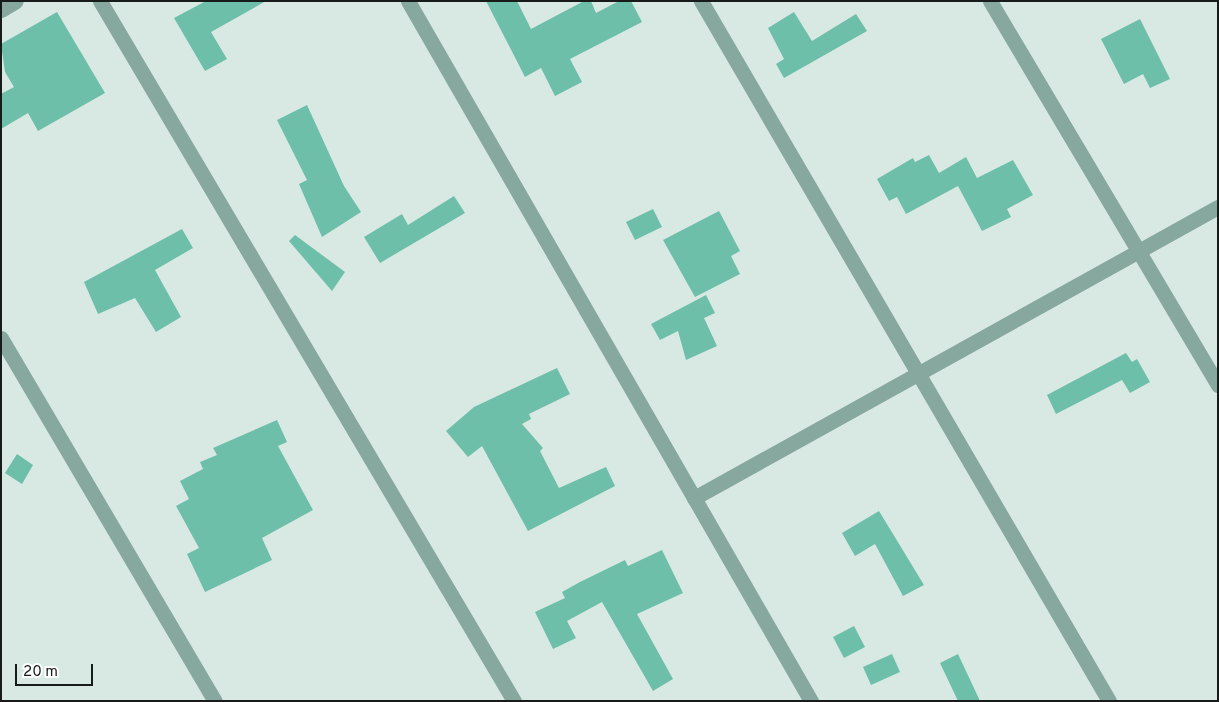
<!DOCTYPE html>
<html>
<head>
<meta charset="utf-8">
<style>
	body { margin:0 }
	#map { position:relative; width:1219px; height:702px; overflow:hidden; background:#d8e8e3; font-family:Overpass,sans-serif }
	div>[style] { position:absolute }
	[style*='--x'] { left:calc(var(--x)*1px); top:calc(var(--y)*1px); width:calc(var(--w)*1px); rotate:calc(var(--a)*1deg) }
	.building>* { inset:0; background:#6ebfa9 }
	.street>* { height:15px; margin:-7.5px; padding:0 7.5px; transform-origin:7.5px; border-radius:7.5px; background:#87a89e }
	span { translate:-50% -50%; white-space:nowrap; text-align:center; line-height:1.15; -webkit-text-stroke:4px #fff; paint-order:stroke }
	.frame { position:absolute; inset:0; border:2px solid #171c1a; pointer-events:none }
	.scale { position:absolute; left:15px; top:664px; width:78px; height:22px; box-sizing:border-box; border:2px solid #171c1a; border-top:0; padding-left:6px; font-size:15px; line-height:18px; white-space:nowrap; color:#171c1a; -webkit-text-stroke:4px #fff; paint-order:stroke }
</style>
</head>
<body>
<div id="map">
	<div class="building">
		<div style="clip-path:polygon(206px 1px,266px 1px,211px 32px,227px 59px,205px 71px,174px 18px)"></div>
		<div style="clip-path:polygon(486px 1px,517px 1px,531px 29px,584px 1px,591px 1px,596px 13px,619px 1px,631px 1px,642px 22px,570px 59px,582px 82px,555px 96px,541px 68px,525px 77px)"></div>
		<div style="clip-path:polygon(57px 12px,105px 93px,38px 131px,28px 113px,1px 129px,1px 94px,14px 87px,5px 72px,1px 44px)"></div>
		<div style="clip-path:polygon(794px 12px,812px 41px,856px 14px,867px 31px,784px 78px,776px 64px,784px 59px,768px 28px)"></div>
		<div style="clip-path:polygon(1140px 19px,1170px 79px,1150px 88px,1143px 74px,1124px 84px,1101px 39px)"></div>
		<div style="clip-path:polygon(307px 105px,344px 186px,361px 212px,322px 237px,299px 184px,307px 180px,277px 120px)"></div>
		<div style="clip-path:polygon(929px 155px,939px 173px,966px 157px,977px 178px,1013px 160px,1033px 195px,1007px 209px,1011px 217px,982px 231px,958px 186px,906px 214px,897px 197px,889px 201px,877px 179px,913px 158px,915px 162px)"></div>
		<div style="clip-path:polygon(454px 196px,465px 213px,380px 263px,364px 237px,402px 214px,408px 225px)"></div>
		<div style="clip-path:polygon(653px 209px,662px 227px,635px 240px,626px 222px)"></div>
		<div style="clip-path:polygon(719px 211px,740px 251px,731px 256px,740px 274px,695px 297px,663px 240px)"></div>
		<div style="clip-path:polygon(182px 229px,193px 248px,155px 270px,181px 317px,156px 332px,135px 298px,98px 314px,84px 282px)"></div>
		<div style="clip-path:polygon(295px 235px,345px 272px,332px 291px,289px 241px)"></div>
		<div style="clip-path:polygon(706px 295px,715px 313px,704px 318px,717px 346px,686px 360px,678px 331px,660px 340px,651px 324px)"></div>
		<div style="clip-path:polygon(1126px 353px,1132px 362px,1137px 359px,1150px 382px,1130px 393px,1122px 380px,1056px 414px,1047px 395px)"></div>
		<div style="clip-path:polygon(557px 368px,570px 394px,529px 414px,531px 419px,522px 424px,543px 448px,540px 451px,559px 488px,606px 467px,615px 486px,528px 531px,482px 446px,468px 457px,446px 431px,474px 407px)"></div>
		<div style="clip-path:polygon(277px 420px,287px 442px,278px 446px,313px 510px,262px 538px,272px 560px,205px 592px,187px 554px,199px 548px,176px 506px,189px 499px,180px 481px,203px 469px,200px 462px,217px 455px,213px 448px)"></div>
		<div style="clip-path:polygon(17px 454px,33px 465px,22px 484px,5px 473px)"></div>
		<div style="clip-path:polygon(879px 511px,924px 585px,903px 596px,875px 544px,855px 556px,842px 533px)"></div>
		<div style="clip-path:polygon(662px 550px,683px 593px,637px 614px,673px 679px,653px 691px,602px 602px,567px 621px,576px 638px,553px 649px,535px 612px,565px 598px,562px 592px,580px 582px,625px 560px,628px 566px)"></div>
		<div style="clip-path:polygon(854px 626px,865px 647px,844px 658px,833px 637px)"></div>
		<div style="clip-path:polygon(892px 654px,900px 672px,871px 685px,863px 667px)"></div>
		<div style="clip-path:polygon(958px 654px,980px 701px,958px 701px,940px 663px)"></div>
	</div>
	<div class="street">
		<div style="--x:100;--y:1;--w:813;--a:59.4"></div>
		<div style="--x:408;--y:1;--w:808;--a:60.07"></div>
		<div style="--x:701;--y:1;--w:810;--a:59.76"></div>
		<div style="--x:990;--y:1;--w:447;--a:59.3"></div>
		<div style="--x:1;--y:10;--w:17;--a:-31"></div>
		<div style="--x:1;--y:338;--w:421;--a:59.5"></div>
		<div style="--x:694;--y:498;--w:599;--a:-29.05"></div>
	</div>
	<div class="frame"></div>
	<div class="scale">20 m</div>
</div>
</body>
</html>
